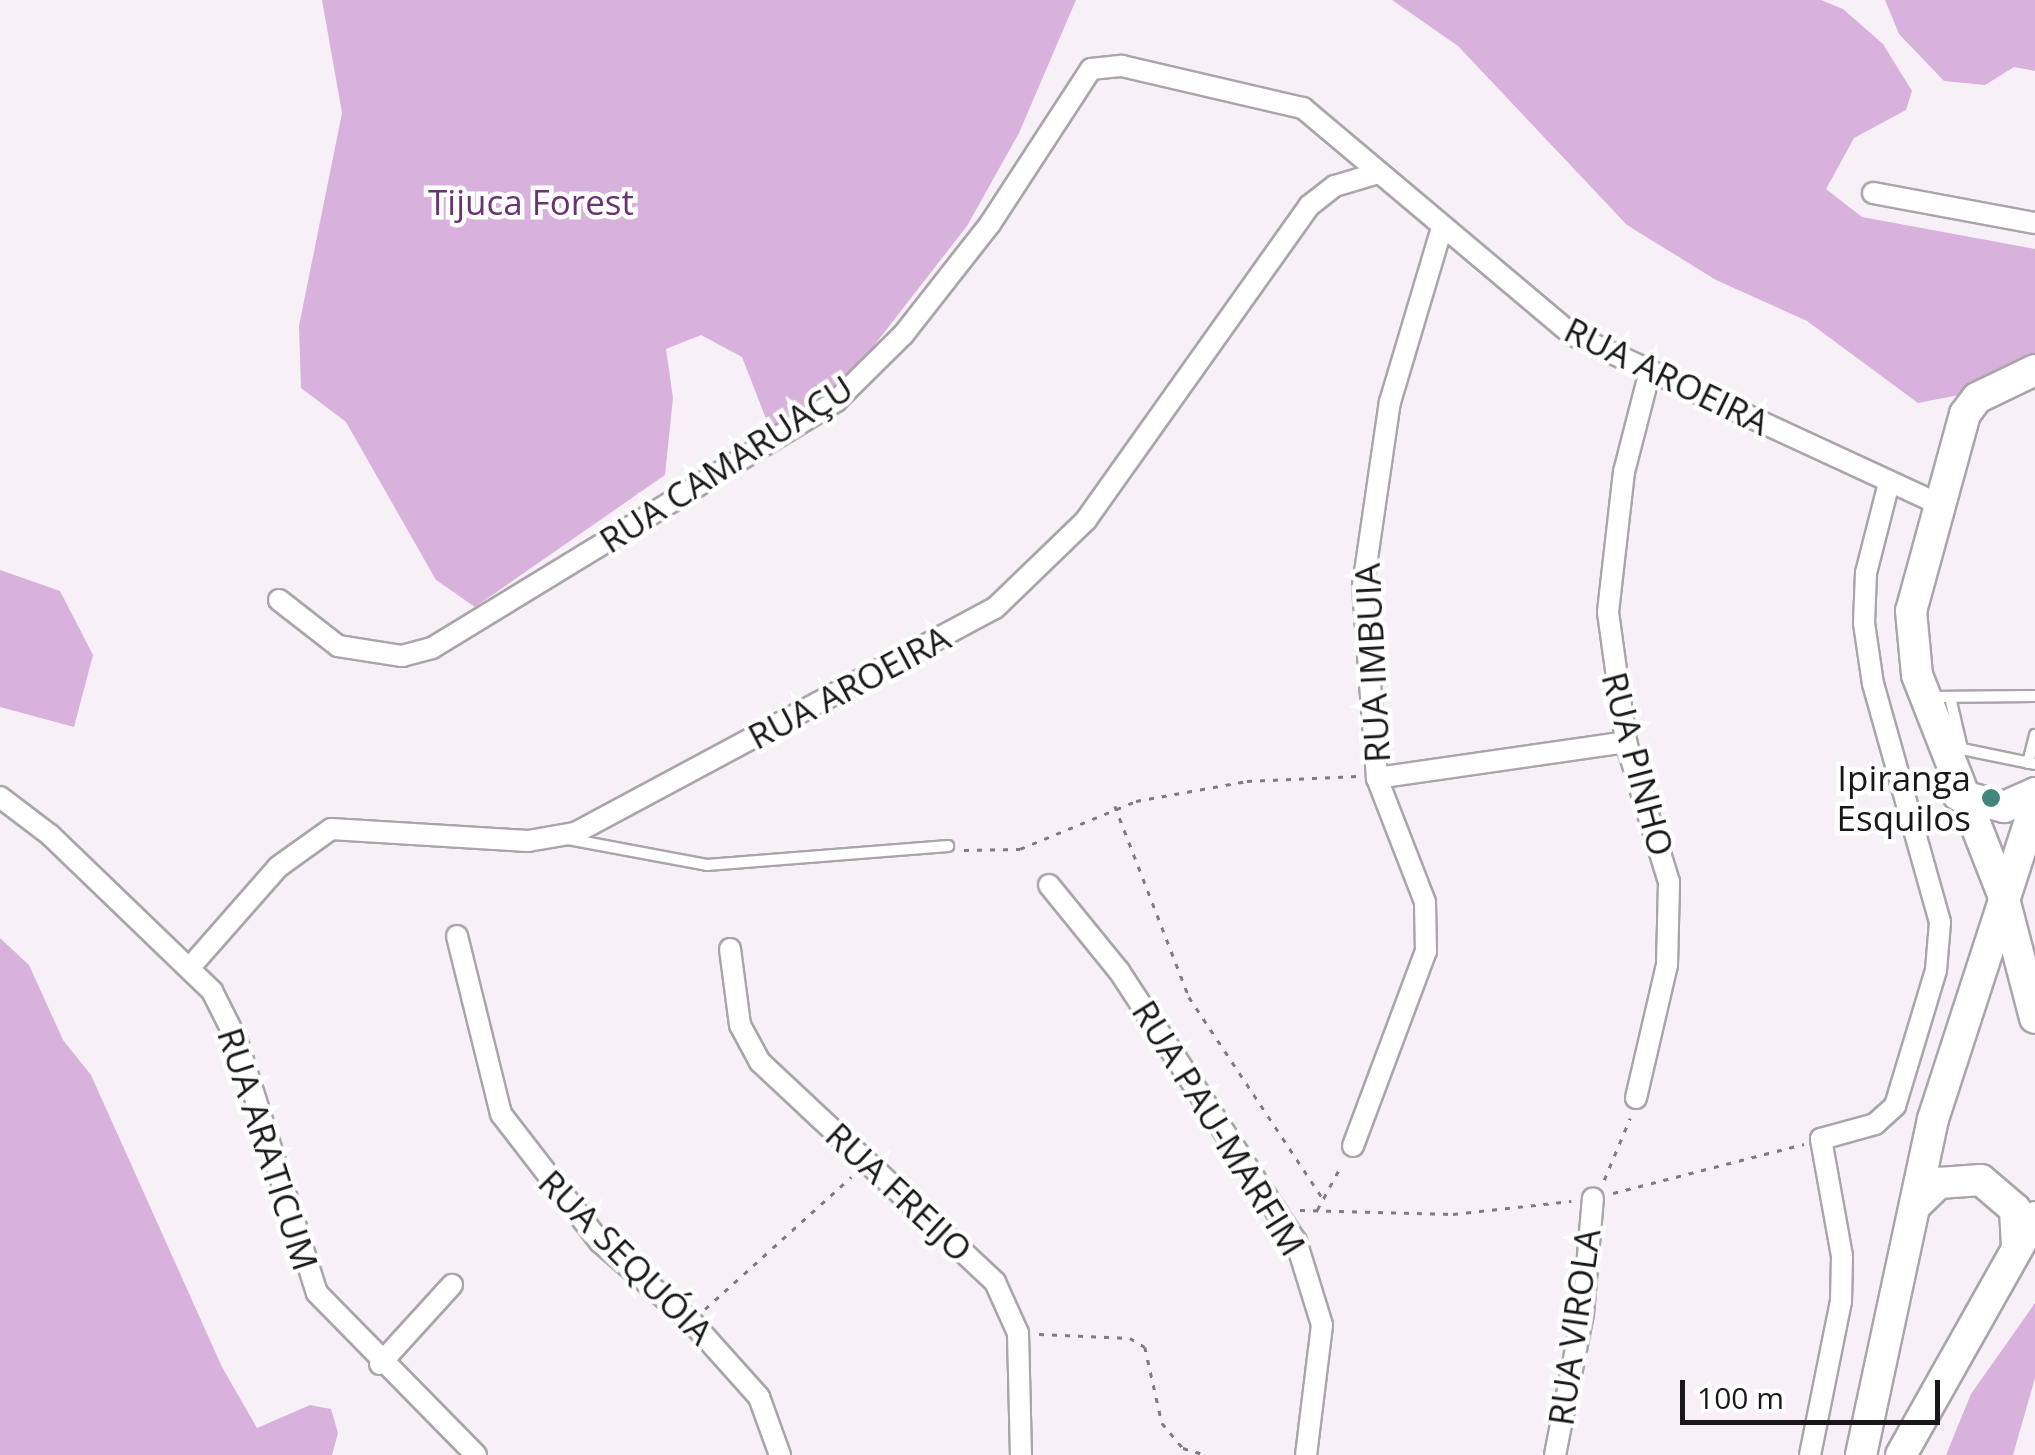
<!DOCTYPE html>
<html>
<head>
<meta charset="utf-8">
<style>
	body { margin:0 }
	#map { position:relative; width:2035px; height:1455px; overflow:hidden; background:#f7f1f7; font-family:"Open Sans",sans-serif }
	div>[style] { position:absolute }
	[style*='--x'] { left:calc(var(--x)*1px); top:calc(var(--y)*1px); width:calc(var(--w)*1px); rotate:calc(var(--a)*1deg) }
	.green>* { inset:0; background:#d8b1dc }
	.path>* { height:2.5px; margin-top:-1.25px; transform-origin:0; background:repeating-linear-gradient(90deg,#7f7b7f 0 5px,transparent 0 13px) }
	.roads { filter:drop-shadow(2px 0 #aaa5ab) drop-shadow(-2px 0 #aaa5ab) drop-shadow(0 2px #aaa5ab) drop-shadow(0 -2px #aaa5ab) }
	.lane>* { height:10px; margin:-5px; padding:0 5px; transform-origin:5px; border-radius:5px; background:#fff }
	.street>* { height:20px; margin:-10px; padding:0 10px; transform-origin:10px; border-radius:10px; background:#fff }
	.secondary>* { height:30px; margin:-15px; padding:0 15px; transform-origin:15px; border-radius:15px; background:#fff }
	.dots>* { width:28px; height:28px; translate:-50% -50%; box-sizing:border-box; border:5px solid #fff; border-radius:50% }
	span { translate:-50% -50%; white-space:nowrap; text-align:center; line-height:1.15; -webkit-text-stroke:9px #fff; paint-order:stroke }
	.park-label { font-size:35px; color:#6a3371 }
	.street-label { font-size:35px; color:#191719 }
	.poi-label { font-size:35px; color:#191719 }
	.right { translate:-100% -50%; text-align:right }
	.scale { position:absolute; left:1680px; top:1380px; width:260px; height:45px; box-sizing:border-box; border:5px solid #191719; border-top:0; padding-left:12px; font-size:30px; line-height:35px; white-space:nowrap; color:#191719; -webkit-text-stroke:8px #fff; paint-order:stroke }
</style>
</head>
<body>
<div id="map">
	<div class="green">
		<div style="clip-path:polygon(322px 0,1076px 0,1019px 133px,967px 226px,845px 383px,770px 429px,742px 357px,701px 335px,666px 349px,673px 398px,665px 475px,475px 607px,436px 580px,346px 422px,301px 388px,299px 326px,342px 113px)"></div>
		<div style="clip-path:polygon(1392px 0,1821px 0,1843px 9px,1883px 44px,1912px 91px,1906px 110px,1854px 138px,1826px 189px,1862px 217px,2035px 249px,2035px 362px,1964px 394px,1918px 403px,1807px 321px,1716px 280px,1627px 225px,1458px 46px)"></div>
		<div style="clip-path:polygon(1885px 0,2035px 0,2035px 71px,2014px 67px,1985px 85px,1944px 81px,1899px 34px)"></div>
		<div style="clip-path:polygon(0 570px,60px 591px,93px 655px,74px 727px,0 707px)"></div>
		<div style="clip-path:polygon(0 938px,29px 965px,63px 1040px,91px 1075px,222px 1367px,257px 1428px,310px 1405px,331px 1409px,338px 1433px,332px 1455px,0 1455px)"></div>
		<div style="clip-path:polygon(2035px 1303px,2035px 1378px,2013px 1455px,1946px 1455px,1971px 1394px)"></div>
	</div>
	<div class="path">
		<div style="--x:1115;--y:806;--w:205;--a:68.8"></div>
		<div style="--x:1189;--y:997;--w:242;--a:56.4"></div>
		<div style="--x:964;--y:850;--w:56;--a:-1"></div>
		<div style="--x:1020;--y:849;--w:126;--a:-22.5"></div>
		<div style="--x:1136;--y:801;--w:113;--a:-10.2"></div>
		<div style="--x:1247;--y:781;--w:111;--a:-2.6"></div>
		<div style="--x:1604;--y:1180;--w:67;--a:-67.2"></div>
		<div style="--x:1613;--y:1193;--w:197;--a:-14.4"></div>
		<div style="--x:1300;--y:1210;--w:153;--a:1.5"></div>
		<div style="--x:1453;--y:1214;--w:119;--a:-6.3"></div>
		<div style="--x:1317;--y:1210;--w:52;--a:-61.5"></div>
		<div style="--x:705;--y:1309;--w:197;--a:-42.1"></div>
		<div style="--x:1039;--y:1334;--w:91;--a:2.5"></div>
		<div style="--x:1130;--y:1338;--w:17;--a:31"></div>
		<div style="--x:1145;--y:1347;--w:78;--a:77.4"></div>
		<div style="--x:1162;--y:1423;--w:33;--a:50"></div>
		<div style="--x:1183;--y:1448;--w:24;--a:17"></div>
	</div>
	<div class="roads">
		<div class="lane">
			<div style="--x:1931;--y:697;--w:104;--a:-0.6"></div>
			<div style="--x:1950;--y:697;--w:53;--a:77"></div>
			<div style="--x:1962;--y:749;--w:75;--a:11.6"></div>
			<div style="--x:2028;--y:763;--w:29;--a:-76"></div>
			<div style="--x:568;--y:839;--w:141;--a:10.6"></div>
			<div style="--x:707;--y:865;--w:242;--a:-4.5"></div>
		</div>
		<div class="street">
			<div style="--x:1873;--y:193;--w:165;--a:10.5"></div>
			<div style="--x:279;--y:600;--w:75;--a:37.9"></div>
			<div style="--x:338;--y:646;--w:65;--a:8.9"></div>
			<div style="--x:402;--y:656;--w:31;--a:-15"></div>
			<div style="--x:432;--y:648;--w:474;--a:-31.4"></div>
			<div style="--x:836;--y:401;--w:94;--a:-44.6"></div>
			<div style="--x:903;--y:335;--w:141;--a:-51.9"></div>
			<div style="--x:990;--y:224;--w:185;--a:-56.9"></div>
			<div style="--x:1091;--y:69;--w:31;--a:-6"></div>
			<div style="--x:1122;--y:66;--w:186;--a:13.1"></div>
			<div style="--x:1303;--y:108;--w:353;--a:40.1"></div>
			<div style="--x:1573;--y:335;--w:400;--a:24.8"></div>
			<div style="--x:1377;--y:778;--w:252;--a:-8.2"></div>
			<div style="--x:0;--y:797;--w:63;--a:37.2"></div>
			<div style="--x:50;--y:835;--w:225;--a:43.9"></div>
			<div style="--x:212;--y:991;--w:56;--a:63.4"></div>
			<div style="--x:237;--y:1041;--w:264;--a:72.4"></div>
			<div style="--x:317;--y:1293;--w:227;--a:45.5"></div>
			<div style="--x:1049;--y:885;--w:111;--a:50.9"></div>
			<div style="--x:1119;--y:971;--w:323;--a:56.8"></div>
			<div style="--x:1296;--y:1241;--w:88;--a:72.8"></div>
			<div style="--x:1322;--y:1325;--w:131;--a:97"></div>
			<div style="--x:457;--y:936;--w:183;--a:76.1"></div>
			<div style="--x:501;--y:1114;--w:162;--a:52.3"></div>
			<div style="--x:600;--y:1242;--w:121;--a:41"></div>
			<div style="--x:691;--y:1321;--w:102;--a:48.2"></div>
			<div style="--x:759;--y:1397;--w:62;--a:70.1"></div>
			<div style="--x:730;--y:949;--w:77;--a:82.5"></div>
			<div style="--x:740;--y:1025;--w:42;--a:61.6"></div>
			<div style="--x:760;--y:1062;--w:322;--a:43.1"></div>
			<div style="--x:995;--y:1282;--w:56;--a:65.7"></div>
			<div style="--x:1018;--y:1333;--w:122;--a:88.6"></div>
			<div style="--x:192;--y:965;--w:130;--a:-48.7"></div>
			<div style="--x:278;--y:867;--w:65;--a:-35.6"></div>
			<div style="--x:331;--y:829;--w:197;--a:3.5"></div>
			<div style="--x:528;--y:841;--w:48;--a:-9.7"></div>
			<div style="--x:575;--y:833;--w:476;--a:-28.2"></div>
			<div style="--x:995;--y:608;--w:127;--a:-44"></div>
			<div style="--x:1086;--y:520;--w:385;--a:-54.6"></div>
			<div style="--x:1309;--y:206;--w:33;--a:-38"></div>
			<div style="--x:1335;--y:186;--w:42;--a:-16.7"></div>
			<div style="--x:1636;--y:1098;--w:137;--a:-76.9"></div>
			<div style="--x:1667;--y:965;--w:83;--a:-88.6"></div>
			<div style="--x:1669;--y:882;--w:146;--a:-107.1"></div>
			<div style="--x:1626;--y:742;--w:131;--a:-97.9"></div>
			<div style="--x:1608;--y:612;--w:141;--a:-83.5"></div>
			<div style="--x:1624;--y:472;--w:104;--a:-75.6"></div>
			<div style="--x:1353;--y:1146;--w:208;--a:-69.5"></div>
			<div style="--x:1426;--y:951;--w:49;--a:-91.2"></div>
			<div style="--x:1425;--y:902;--w:133;--a:-111.2"></div>
			<div style="--x:1377;--y:778;--w:193;--a:-94.2"></div>
			<div style="--x:1363;--y:586;--w:186;--a:-81.7"></div>
			<div style="--x:1390;--y:402;--w:182;--a:-73.4"></div>
			<div style="--x:380;--y:1364;--w:107;--a:-47.7"></div>
			<div style="--x:1555;--y:1455;--w:144;--a:-78.8"></div>
			<div style="--x:1583;--y:1314;--w:116;--a:-85.1"></div>
			<div style="--x:1810;--y:1455;--w:157;--a:-78.6"></div>
			<div style="--x:1841;--y:1301;--w:45;--a:-88.7"></div>
			<div style="--x:1842;--y:1256;--w:119;--a:-100.2"></div>
			<div style="--x:1821;--y:1139;--w:56;--a:-15.5"></div>
			<div style="--x:1875;--y:1124;--w:27;--a:-42"></div>
			<div style="--x:1895;--y:1106;--w:142;--a:-73.2"></div>
			<div style="--x:1936;--y:970;--w:48;--a:-85.2"></div>
			<div style="--x:1940;--y:922;--w:247;--a:-105.7"></div>
			<div style="--x:1873;--y:684;--w:62;--a:-98.4"></div>
			<div style="--x:1864;--y:623;--w:50;--a:-87.7"></div>
			<div style="--x:1866;--y:573;--w:93;--a:-75.7"></div>
		</div>
		<div class="secondary">
			<div style="--x:2035;--y:370;--w:64;--a:154.2"></div>
			<div style="--x:1977;--y:398;--w:20;--a:127"></div>
			<div style="--x:1965;--y:414;--w:204;--a:105.3"></div>
			<div style="--x:1911;--y:611;--w:64;--a:84.6"></div>
			<div style="--x:1917;--y:675;--w:236;--a:68.6"></div>
			<div style="--x:2003;--y:895;--w:127;--a:75.4"></div>
			<div style="--x:1958;--y:795;--w:48;--a:14.6"></div>
			<div style="--x:2004;--y:807;--w:34;--a:-24"></div>
			<div style="--x:1916;--y:1205;--w:32;--a:-44"></div>
			<div style="--x:1939;--y:1183;--w:42;--a:-4.1"></div>
			<div style="--x:1981;--y:1180;--w:45;--a:40.5"></div>
			<div style="--x:2015;--y:1209;--w:39;--a:87"></div>
			<div style="--x:1861;--y:1455;--w:344;--a:-77.9"></div>
			<div style="--x:1933;--y:1119;--w:330;--a:-72"></div>
			<div style="--x:1901;--y:1455;--w:273;--a:-60.6"></div>
		</div>
	</div>
	<div class="dots">
		<div style="left:1991px;top:798px;background:#42877c"></div>
	</div>
	<div class="park-label">
		<span style="left:531px;top:202px">Tijuca Forest</span>
	</div>
	<div class="street-label">
		<span style="left:1667px;top:376px;rotate:26deg">RUA AROEIRA</span>
		<span style="left:726px;top:464px;rotate:-33deg">RUA CAMARUAÇU</span>
		<span style="left:1372px;top:663px;rotate:-93deg">RUA IMBUIA</span>
		<span style="left:849px;top:687px;rotate:-28deg">RUA AROEIRA</span>
		<span style="left:1638px;top:764px;rotate:75deg">RUA PINHO</span>
		<span style="left:1219px;top:1128px;rotate:58deg">RUA PAU-MARFIM</span>
		<span style="left:268px;top:1149px;rotate:72deg">RUA ARATICUM</span>
		<span style="left:899px;top:1192px;rotate:43deg">RUA FREIJO</span>
		<span style="left:626px;top:1257px;rotate:45deg">RUA SEQUÓIA</span>
		<span style="left:1574px;top:1327px;rotate:-82deg">RUA VIROLA</span>
	</div>
	<div class="poi-label">
		<span class="right" style="left:1971px;top:798px">Ipiranga<br>Esquilos</span>
	</div>
	<div class="scale">100 m</div>
</div>
</body>
</html>
